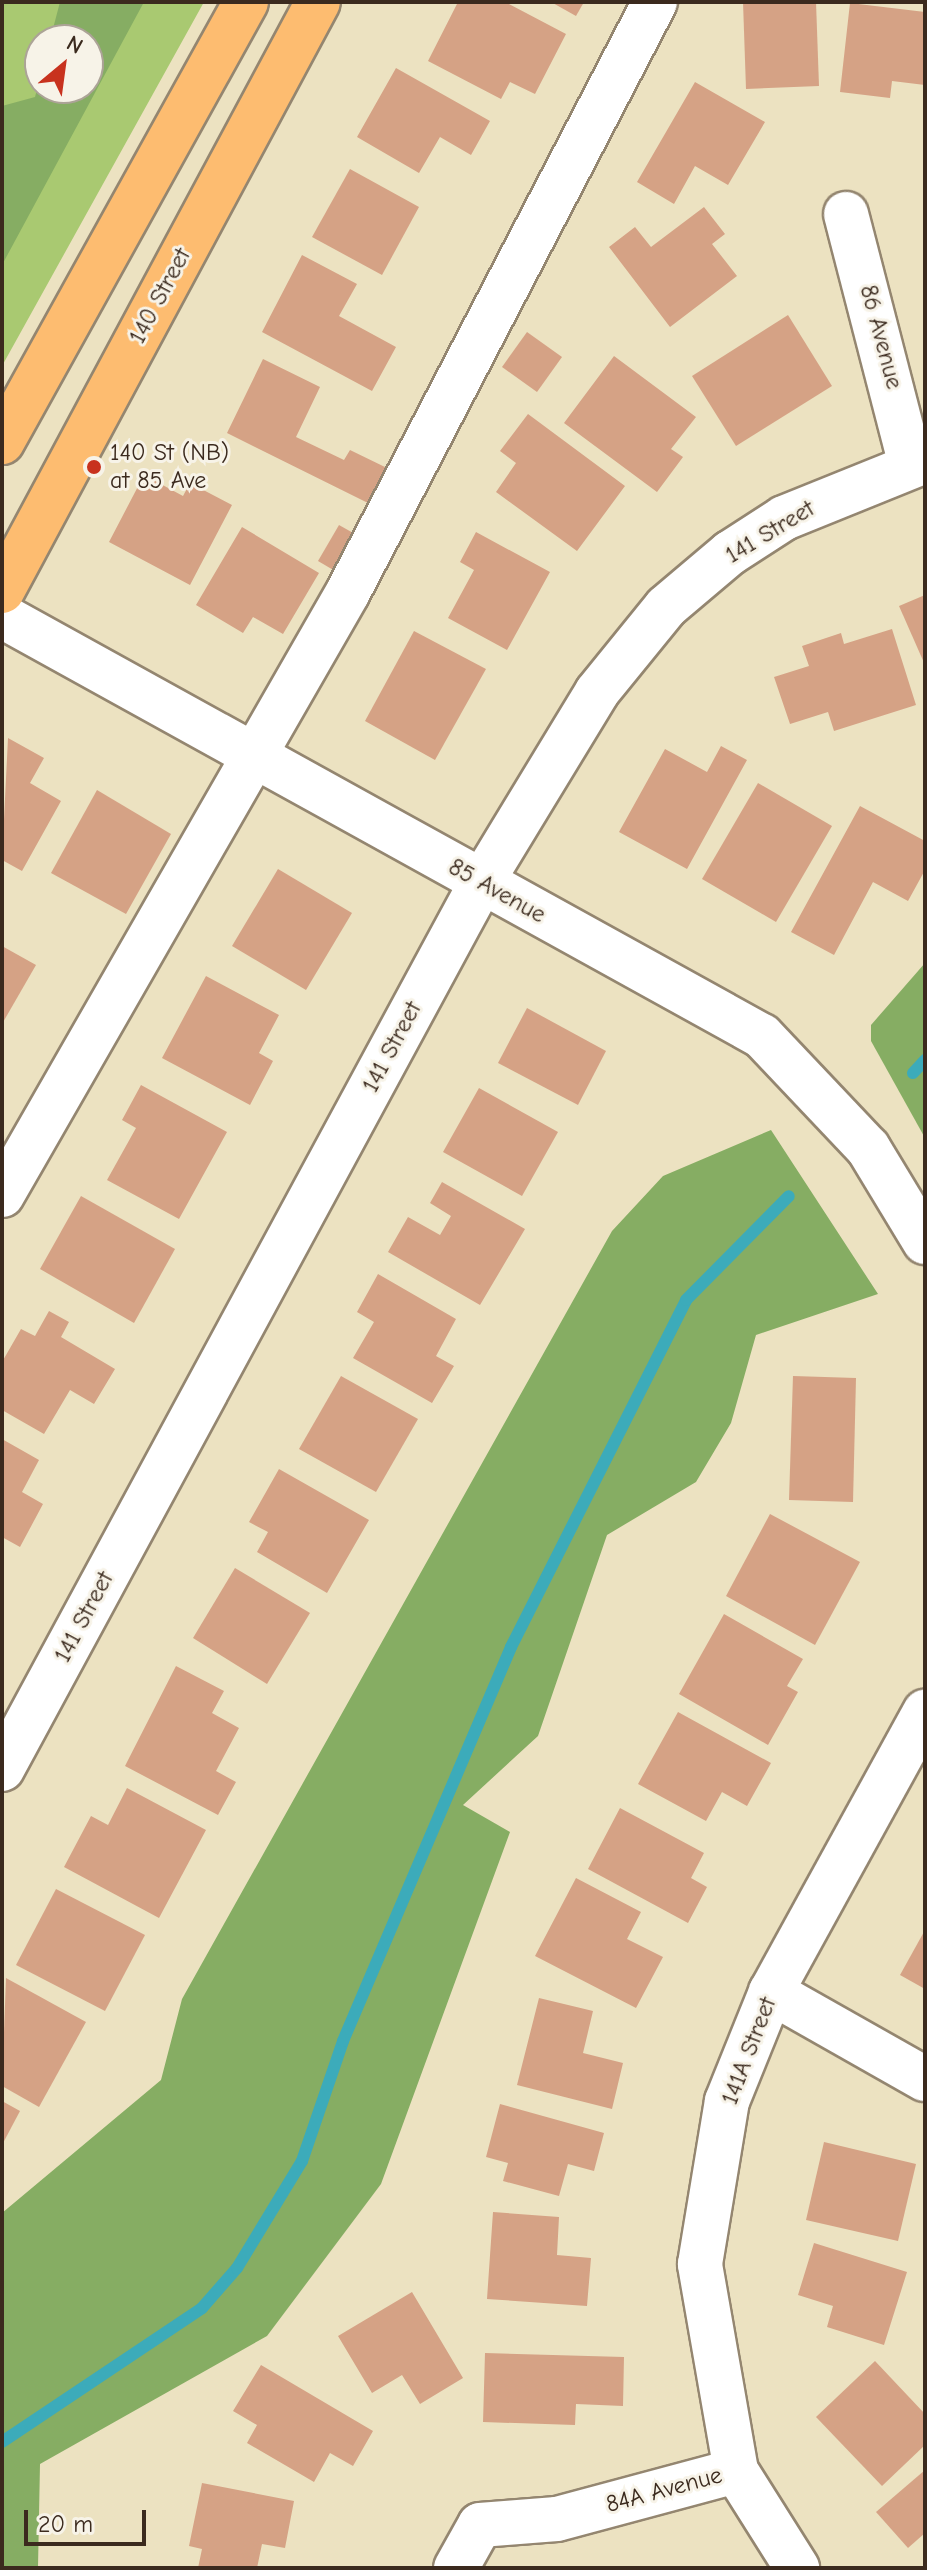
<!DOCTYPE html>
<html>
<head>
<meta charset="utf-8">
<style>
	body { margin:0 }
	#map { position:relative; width:927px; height:2570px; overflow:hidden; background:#ece2c1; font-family:"Comic Neue",sans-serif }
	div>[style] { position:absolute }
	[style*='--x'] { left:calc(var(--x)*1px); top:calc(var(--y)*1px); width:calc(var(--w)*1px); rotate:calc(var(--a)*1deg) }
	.green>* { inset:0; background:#a9c971 }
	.forest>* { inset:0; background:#86ad63 }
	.stream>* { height:12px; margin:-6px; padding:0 6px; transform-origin:6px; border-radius:6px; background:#3cabba }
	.building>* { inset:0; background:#d5a285 }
	.roads { filter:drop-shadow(2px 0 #948670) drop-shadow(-2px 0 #948670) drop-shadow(0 2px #948670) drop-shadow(0 -2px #948670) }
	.minor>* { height:44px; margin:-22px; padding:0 22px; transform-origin:22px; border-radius:22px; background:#fff }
	.major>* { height:44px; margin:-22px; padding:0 22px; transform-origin:22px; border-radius:22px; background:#fdbc70 }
	.dots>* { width:22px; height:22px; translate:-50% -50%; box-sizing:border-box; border:4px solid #f7f3e8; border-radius:50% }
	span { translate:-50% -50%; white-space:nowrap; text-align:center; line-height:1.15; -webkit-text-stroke:6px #f7f3e8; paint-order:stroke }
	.street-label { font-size:24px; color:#3b2a1e }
	.poi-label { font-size:24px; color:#3b2a1e }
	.left { translate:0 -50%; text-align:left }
	.frame { position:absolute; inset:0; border:4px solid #3b2a1e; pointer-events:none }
	.north { position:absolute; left:24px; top:24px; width:80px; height:80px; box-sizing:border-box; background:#f7f3e8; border:2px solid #aca397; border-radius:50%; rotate:29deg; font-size:22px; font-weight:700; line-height:32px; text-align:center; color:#3b2a1e }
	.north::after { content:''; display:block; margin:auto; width:28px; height:36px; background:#c8321e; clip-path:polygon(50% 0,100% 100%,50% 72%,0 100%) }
	.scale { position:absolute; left:24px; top:2510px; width:122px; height:36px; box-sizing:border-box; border:4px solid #3b2a1e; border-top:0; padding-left:10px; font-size:24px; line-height:28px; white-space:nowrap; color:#3b2a1e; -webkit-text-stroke:6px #f7f3e8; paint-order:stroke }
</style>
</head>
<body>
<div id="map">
	<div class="green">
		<div style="clip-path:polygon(evenodd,2px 2px,204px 2px,2px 366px,2px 2px,40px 40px,88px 40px,88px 88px,40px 88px,40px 40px)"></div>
	</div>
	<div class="forest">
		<div style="clip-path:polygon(60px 2px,144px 2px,2px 265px,2px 106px,35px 97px,40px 78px,40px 88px,88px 88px,88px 40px,50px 40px)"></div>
		<div style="clip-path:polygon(925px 963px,925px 1138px,871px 1041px,871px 1025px)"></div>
		<div style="clip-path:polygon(771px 1130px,878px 1294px,756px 1335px,731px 1423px,696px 1482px,607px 1535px,538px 1736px,463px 1805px,510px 1832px,381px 2184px,267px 2336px,40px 2464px,38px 2568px,2px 2568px,2px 2213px,161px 2080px,182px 1999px,612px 1231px,663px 1176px)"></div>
	</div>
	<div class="stream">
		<div style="--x:913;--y:1073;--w:18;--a:-47"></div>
		<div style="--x:2;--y:2442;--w:241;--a:-33.8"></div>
		<div style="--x:202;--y:2308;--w:53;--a:-48.8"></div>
		<div style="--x:237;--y:2268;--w:125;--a:-58.7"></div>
		<div style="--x:302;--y:2161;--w:127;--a:-71.1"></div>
		<div style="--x:343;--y:2041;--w:428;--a:-66.9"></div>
		<div style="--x:511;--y:1647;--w:389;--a:-63.2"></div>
		<div style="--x:686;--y:1300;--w:146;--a:-45.3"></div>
	</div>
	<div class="building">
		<div style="clip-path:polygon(458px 2px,505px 2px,566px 34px,535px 94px,510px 82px,501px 99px,428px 61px)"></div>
		<div style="clip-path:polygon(551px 2px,584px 2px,576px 16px)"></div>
		<div style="clip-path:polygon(743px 2px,816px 2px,819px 86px,746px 89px)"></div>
		<div style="clip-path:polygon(850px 3px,925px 12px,925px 85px,892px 81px,890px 98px,840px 92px)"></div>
		<div style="clip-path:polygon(396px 68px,490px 121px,471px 155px,440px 137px,419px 173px,357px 137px)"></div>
		<div style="clip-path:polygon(695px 82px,765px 122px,728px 185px,695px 166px,674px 204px,637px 182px)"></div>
		<div style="clip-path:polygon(350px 169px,419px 207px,382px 275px,312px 237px)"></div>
		<div style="clip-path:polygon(704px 207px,725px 234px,712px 244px,737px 276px,670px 327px,609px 247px,635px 227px,651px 247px)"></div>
		<div style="clip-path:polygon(302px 255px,357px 284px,339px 316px,396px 347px,372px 391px,262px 332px)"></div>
		<div style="clip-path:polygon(788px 315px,832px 386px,736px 446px,692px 376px)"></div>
		<div style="clip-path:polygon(527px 332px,562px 357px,537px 392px,502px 367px)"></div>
		<div style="clip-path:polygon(614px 356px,696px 417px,671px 449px,683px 457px,657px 492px,564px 423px)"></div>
		<div style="clip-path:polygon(263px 359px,320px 387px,296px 437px,344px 460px,350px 450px,387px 468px,370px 504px,227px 433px)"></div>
		<div style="clip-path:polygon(528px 414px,625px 486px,577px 551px,496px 492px,516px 463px,500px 451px)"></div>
		<div style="clip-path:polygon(144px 475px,183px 496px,190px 483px,232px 505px,190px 585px,109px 542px)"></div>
		<div style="clip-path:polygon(339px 525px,355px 534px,335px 571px,318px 561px)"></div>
		<div style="clip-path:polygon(242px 527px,319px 573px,283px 634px,253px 617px,243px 633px,196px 605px)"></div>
		<div style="clip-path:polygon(476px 532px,550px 572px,507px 650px,448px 618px,474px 570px,460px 562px)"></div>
		<div style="clip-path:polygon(925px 595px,925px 665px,899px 606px)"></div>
		<div style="clip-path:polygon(892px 629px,916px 705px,834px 731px,828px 712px,790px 724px,774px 677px,809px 666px,802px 646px,841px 633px,844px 644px)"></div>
		<div style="clip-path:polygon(414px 631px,486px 669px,435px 760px,365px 721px)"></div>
		<div style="clip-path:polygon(8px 738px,44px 758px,30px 783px,61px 801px,22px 871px,2px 860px)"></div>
		<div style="clip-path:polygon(721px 746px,747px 760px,687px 869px,619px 832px,665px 749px,707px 772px)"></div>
		<div style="clip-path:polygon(758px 783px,832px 826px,776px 922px,702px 879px)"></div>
		<div style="clip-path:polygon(97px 790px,171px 834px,126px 914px,51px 873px)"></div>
		<div style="clip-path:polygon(860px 806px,925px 841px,925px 870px,908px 901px,873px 882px,834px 955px,791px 932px)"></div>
		<div style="clip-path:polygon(278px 869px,352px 913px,306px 990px,232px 946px)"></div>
		<div style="clip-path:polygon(2px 946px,36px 965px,2px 1024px)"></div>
		<div style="clip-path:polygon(206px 976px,279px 1015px,259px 1053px,273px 1061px,250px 1105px,162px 1058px)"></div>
		<div style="clip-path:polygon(527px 1008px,606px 1051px,578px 1105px,498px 1063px)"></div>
		<div style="clip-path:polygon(141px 1085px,227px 1132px,179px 1219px,107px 1180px,136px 1128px,122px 1120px)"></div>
		<div style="clip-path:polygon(479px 1088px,558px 1132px,522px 1196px,443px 1152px)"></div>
		<div style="clip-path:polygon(442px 1182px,525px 1229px,480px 1305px,388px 1252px,408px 1217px,440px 1235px,451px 1216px,430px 1203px)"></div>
		<div style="clip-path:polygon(81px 1196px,175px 1249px,134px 1323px,40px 1269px)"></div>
		<div style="clip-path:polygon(378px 1274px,456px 1319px,436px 1356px,454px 1366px,432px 1403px,353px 1358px,374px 1322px,357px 1312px)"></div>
		<div style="clip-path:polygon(49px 1311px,69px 1322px,61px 1337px,115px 1369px,94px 1404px,70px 1390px,44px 1434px,2px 1410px,2px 1362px,21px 1329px,35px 1336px)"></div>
		<div style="clip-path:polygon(341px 1376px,418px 1419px,376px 1492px,299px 1449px)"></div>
		<div style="clip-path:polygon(793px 1376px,856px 1378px,853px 1502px,789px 1500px)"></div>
		<div style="clip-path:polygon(2px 1439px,39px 1460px,22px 1492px,43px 1504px,20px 1547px,2px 1537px)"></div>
		<div style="clip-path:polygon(279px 1469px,369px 1520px,327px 1593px,257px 1552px,268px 1532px,249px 1522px)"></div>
		<div style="clip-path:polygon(770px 1514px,860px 1562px,815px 1645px,726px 1596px)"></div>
		<div style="clip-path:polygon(235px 1568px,310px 1613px,267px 1684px,193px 1638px)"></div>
		<div style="clip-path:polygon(724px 1614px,803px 1659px,787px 1686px,798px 1692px,768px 1745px,679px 1694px)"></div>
		<div style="clip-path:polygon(176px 1666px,224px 1691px,212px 1713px,239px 1728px,216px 1771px,236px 1782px,218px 1815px,125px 1766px)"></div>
		<div style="clip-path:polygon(678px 1712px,771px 1763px,747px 1806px,722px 1792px,706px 1821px,638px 1784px)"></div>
		<div style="clip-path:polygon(127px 1788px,206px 1830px,159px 1918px,64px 1867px,91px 1816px,108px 1825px)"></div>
		<div style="clip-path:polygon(620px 1808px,704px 1853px,691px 1878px,707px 1887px,688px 1923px,588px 1869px)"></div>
		<div style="clip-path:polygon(576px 1878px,641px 1912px,627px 1939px,663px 1957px,636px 2008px,535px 1956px)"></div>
		<div style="clip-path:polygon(56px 1889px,145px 1935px,105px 2011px,16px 1965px)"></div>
		<div style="clip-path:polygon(925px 1930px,925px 1989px,900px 1975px)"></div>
		<div style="clip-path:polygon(6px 1978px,86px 2022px,39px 2107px,2px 2086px)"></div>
		<div style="clip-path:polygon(539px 1998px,593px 2011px,583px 2053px,623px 2063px,612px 2109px,517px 2085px)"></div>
		<div style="clip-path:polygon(2px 2101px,20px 2111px,2px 2145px)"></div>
		<div style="clip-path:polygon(500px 2104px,604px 2133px,594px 2171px,568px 2164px,559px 2196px,503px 2181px,508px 2163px,486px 2157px)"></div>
		<div style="clip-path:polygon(824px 2142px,916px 2164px,898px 2241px,806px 2220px)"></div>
		<div style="clip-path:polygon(493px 2212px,559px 2217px,557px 2255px,591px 2258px,587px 2306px,487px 2299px)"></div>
		<div style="clip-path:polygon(814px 2243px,907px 2272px,884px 2345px,827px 2327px,833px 2306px,798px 2295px)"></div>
		<div style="clip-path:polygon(412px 2292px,463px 2378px,420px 2404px,402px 2375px,372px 2393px,338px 2336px)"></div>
		<div style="clip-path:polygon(485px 2353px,624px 2357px,623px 2406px,576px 2404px,575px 2425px,483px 2422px)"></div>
		<div style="clip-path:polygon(875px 2361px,925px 2414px,925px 2445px,882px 2486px,816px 2417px)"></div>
		<div style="clip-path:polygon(261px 2365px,373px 2431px,353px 2466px,330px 2453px,314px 2482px,247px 2443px,257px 2425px,233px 2411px)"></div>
		<div style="clip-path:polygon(925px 2470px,925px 2533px,908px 2548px,876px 2512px)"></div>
		<div style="clip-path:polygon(202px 2483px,294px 2501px,285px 2548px,262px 2544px,257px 2568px,198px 2568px,202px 2549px,189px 2546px)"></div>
	</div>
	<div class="roads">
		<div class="minor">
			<div style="--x:846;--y:214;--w:256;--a:75.5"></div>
			<div style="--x:2;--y:616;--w:868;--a:28.93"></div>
			<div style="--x:762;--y:1036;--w:154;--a:46.6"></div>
			<div style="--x:868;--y:1148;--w:110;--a:58.8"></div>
			<div style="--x:2;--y:1195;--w:695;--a:-60.15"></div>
			<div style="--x:348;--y:592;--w:665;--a:-62.51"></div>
			<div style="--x:2;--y:1769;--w:1007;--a:-61.6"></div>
			<div style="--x:481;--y:883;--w:223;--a:-58.7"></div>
			<div style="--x:597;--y:692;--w:109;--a:-50.9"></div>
			<div style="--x:666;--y:607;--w:84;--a:-40.2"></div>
			<div style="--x:730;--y:553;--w:64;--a:-32.9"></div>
			<div style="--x:784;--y:518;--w:152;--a:-22"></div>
			<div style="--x:771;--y:1992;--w:177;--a:29.5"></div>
			<div style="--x:736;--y:2471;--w:210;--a:-99.9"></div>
			<div style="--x:700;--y:2264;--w:165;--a:-80.6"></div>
			<div style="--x:727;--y:2101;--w:118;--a:-68"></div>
			<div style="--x:771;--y:1992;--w:320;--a:-61.2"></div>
			<div style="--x:456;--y:2568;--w:49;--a:-60.8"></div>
			<div style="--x:480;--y:2525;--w:77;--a:-4.5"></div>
			<div style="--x:557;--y:2519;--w:185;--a:-15"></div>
			<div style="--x:736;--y:2471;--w:115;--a:57.8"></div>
		</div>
		<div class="major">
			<div style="--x:2;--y:442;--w:503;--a:-60.99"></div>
			<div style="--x:2;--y:591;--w:668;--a:-61.79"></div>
		</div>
	</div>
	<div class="dots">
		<div style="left:94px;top:467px;background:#c8321e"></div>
	</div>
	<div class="street-label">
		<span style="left:160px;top:296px;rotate:-62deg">140 Street</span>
		<span style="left:881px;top:337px;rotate:75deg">86 Avenue</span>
		<span style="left:770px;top:532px;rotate:-31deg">141 Street</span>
		<span style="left:497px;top:891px;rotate:29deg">85 Avenue</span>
		<span style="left:392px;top:1047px;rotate:-62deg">141 Street</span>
		<span style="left:84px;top:1617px;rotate:-62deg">141 Street</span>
		<span style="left:749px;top:2051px;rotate:-69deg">141A Street</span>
		<span style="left:664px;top:2490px;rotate:-15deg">84A Avenue</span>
	</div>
	<div class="poi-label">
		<span class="left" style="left:110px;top:467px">140 St (NB)<br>at 85 Ave</span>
	</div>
	<div class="frame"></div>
	<div class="north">N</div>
	<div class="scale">20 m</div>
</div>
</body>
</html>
